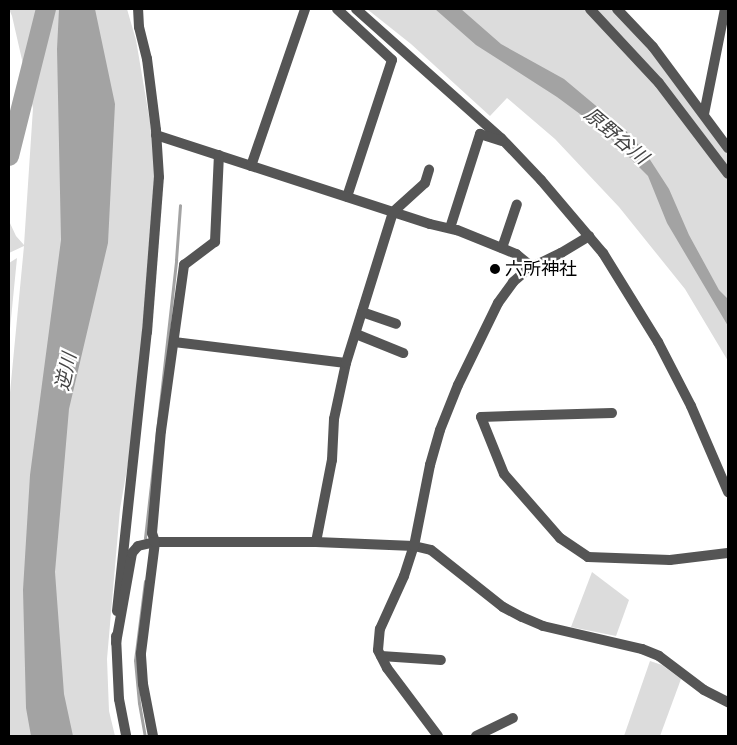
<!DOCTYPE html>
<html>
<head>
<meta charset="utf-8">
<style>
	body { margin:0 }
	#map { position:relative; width:737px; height:745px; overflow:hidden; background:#fff; font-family:Mulish,"Noto Sans JP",sans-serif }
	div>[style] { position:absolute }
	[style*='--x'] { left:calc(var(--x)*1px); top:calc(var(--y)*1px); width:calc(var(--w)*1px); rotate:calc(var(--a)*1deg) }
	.green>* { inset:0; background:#dcdcdc }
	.water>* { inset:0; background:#a3a3a3 }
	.stream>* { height:3px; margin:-1.5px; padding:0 1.5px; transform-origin:1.5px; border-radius:1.5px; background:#a3a3a3 }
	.river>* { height:20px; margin:-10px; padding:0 10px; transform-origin:10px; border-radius:10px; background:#a3a3a3 }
	.minor>* { height:10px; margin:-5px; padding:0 5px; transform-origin:5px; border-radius:5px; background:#555 }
	.dots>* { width:14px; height:14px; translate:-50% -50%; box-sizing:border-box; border:2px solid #fff; border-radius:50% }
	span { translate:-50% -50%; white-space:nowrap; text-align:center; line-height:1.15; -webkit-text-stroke:4.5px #fff; paint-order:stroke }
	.poi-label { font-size:18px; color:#000 }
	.left { translate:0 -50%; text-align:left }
	.water-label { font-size:19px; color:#444; font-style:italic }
	.frame { position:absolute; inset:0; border:10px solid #000; pointer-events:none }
</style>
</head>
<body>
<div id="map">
	<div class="green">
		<div style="clip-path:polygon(9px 9px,127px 9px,136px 40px,151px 128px,155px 166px,151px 226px,151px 289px,131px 446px,120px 509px,107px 659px,109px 711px,115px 736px,9px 736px,9px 403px,24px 246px,9px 253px,9px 221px,16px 236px,24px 245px,33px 108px,12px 16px)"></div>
		<div style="clip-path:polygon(367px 9px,614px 9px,638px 32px,728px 151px,728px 361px,685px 289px,619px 207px,555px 139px,507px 98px,490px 116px,411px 44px)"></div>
		<div style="clip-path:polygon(17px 258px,9px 339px,9px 263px)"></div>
		<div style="clip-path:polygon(592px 572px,629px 600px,616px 636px,571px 627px)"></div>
		<div style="clip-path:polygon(650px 661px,662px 665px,681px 679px,660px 736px,624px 736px)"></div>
	</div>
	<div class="water">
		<div style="clip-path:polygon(59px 9px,95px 9px,115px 104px,108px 243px,69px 409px,55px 572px,64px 694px,73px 736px,31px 736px,26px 708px,23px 590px,30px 475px,61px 240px,57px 49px)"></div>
		<div style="clip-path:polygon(435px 9px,461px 9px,501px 44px,564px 79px,626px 131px,645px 152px,669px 189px,689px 235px,719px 290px,728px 299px,728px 326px,667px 223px,648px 176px,603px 131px,557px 97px,476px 45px)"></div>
	</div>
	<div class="stream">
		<div style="--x:145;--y:538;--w:280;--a:-83.6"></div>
		<div style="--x:176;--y:260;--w:55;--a:-85.8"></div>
		<div style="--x:145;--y:581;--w:80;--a:97.2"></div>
		<div style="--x:135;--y:660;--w:43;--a:84.7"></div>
		<div style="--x:139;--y:703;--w:34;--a:80"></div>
	</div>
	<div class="river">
		<div style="--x:9;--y:156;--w:152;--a:-75.9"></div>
	</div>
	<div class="minor">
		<div style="--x:337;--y:9;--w:75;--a:42.8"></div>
		<div style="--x:392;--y:60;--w:144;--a:108.2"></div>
		<div style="--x:356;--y:9;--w:194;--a:41.7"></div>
		<div style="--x:501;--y:138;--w:58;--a:46.4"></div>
		<div style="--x:541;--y:180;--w:96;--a:49.7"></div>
		<div style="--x:603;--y:253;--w:105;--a:58.3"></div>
		<div style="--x:658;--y:342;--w:72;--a:62.7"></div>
		<div style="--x:691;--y:406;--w:94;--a:66.7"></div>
		<div style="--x:590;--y:9;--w:101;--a:47"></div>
		<div style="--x:659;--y:83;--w:114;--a:52.8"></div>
		<div style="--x:617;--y:9;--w:52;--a:46.5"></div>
		<div style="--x:653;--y:47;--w:126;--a:53.4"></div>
		<div style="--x:704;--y:114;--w:107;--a:-78.7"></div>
		<div style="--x:156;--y:135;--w:288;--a:18"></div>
		<div style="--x:430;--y:224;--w:28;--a:13"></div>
		<div style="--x:457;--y:230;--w:64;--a:22.1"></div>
		<div style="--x:516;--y:254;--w:21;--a:39"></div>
		<div style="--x:251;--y:166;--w:166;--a:-71"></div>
		<div style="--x:450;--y:228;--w:99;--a:-72.3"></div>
		<div style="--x:480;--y:134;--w:23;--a:18"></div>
		<div style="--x:502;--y:248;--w:46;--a:-71.2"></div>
		<div style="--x:362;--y:312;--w:36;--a:19"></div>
		<div style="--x:356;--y:334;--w:51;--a:22"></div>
		<div style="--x:174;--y:342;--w:173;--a:7"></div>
		<div style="--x:612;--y:413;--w:131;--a:178.3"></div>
		<div style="--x:481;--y:417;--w:61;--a:68"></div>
		<div style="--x:504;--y:474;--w:85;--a:48.8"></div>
		<div style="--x:560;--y:538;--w:34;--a:34"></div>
		<div style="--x:588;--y:557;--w:82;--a:2.1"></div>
		<div style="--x:670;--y:560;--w:58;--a:-6.9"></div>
		<div style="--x:316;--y:542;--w:84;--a:-79"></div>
		<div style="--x:332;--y:460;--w:41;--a:-87.2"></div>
		<div style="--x:334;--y:419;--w:57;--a:-77.9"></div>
		<div style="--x:346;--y:363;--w:158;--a:-72.7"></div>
		<div style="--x:393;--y:212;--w:43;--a:-42.2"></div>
		<div style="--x:425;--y:183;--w:14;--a:-73"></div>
		<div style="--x:117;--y:611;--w:281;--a:-83.9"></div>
		<div style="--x:147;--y:332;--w:155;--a:-85.6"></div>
		<div style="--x:159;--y:177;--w:47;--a:-93.7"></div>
		<div style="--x:156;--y:130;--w:72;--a:-97.2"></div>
		<div style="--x:147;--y:59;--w:33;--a:-104"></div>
		<div style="--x:139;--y:27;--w:18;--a:-93"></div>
		<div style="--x:116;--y:636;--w:63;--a:87.3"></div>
		<div style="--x:119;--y:699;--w:38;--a:79"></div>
		<div style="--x:116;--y:643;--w:91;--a:-79.9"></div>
		<div style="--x:132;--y:553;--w:9;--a:-49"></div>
		<div style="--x:138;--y:546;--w:17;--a:-13"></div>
		<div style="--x:155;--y:542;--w:161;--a:0"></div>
		<div style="--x:316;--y:542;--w:98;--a:2.3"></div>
		<div style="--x:414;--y:546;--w:17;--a:13"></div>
		<div style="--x:431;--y:550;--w:92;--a:38.4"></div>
		<div style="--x:503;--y:607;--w:21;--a:28"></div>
		<div style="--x:522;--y:617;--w:23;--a:23"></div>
		<div style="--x:543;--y:626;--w:102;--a:13.1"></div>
		<div style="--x:642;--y:649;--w:18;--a:22"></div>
		<div style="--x:659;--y:656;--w:56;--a:37.1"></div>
		<div style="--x:704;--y:690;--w:27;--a:27"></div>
		<div style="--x:381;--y:656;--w:60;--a:3.8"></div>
		<div style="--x:153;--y:736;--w:53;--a:-100.9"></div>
		<div style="--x:143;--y:684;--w:31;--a:-94"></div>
		<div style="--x:141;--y:653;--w:112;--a:-82.8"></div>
		<div style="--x:155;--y:542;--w:9;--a:-108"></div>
		<div style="--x:152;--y:533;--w:102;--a:-85"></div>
		<div style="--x:161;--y:431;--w:168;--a:-82.1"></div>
		<div style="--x:184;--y:265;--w:39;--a:-37"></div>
		<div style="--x:215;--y:242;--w:87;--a:-87.4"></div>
		<div style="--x:438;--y:736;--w:85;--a:-126.9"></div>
		<div style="--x:387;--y:668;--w:20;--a:-117"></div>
		<div style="--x:378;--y:650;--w:21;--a:-85"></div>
		<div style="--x:380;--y:629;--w:58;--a:-65.6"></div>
		<div style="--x:404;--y:576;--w:32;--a:-72"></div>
		<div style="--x:414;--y:546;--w:83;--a:-78.8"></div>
		<div style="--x:430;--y:465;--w:36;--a:-74"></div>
		<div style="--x:440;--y:430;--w:48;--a:-68.2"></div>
		<div style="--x:458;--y:385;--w:91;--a:-64"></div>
		<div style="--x:498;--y:303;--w:26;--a:-54"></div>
		<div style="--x:513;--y:282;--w:20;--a:-41"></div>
		<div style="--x:528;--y:269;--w:37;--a:-26"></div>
		<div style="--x:561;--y:253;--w:33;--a:-31"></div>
		<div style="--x:476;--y:736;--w:41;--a:-25.9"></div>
	</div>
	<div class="dots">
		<div style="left:495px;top:269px;background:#000"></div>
	</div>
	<div class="poi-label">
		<span class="left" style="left:505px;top:269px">六所神社</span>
	</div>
	<div class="water-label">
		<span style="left:616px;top:136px;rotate:40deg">原野谷川</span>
		<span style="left:66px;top:372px;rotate:-78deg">逆川</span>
	</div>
	<div class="frame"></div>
</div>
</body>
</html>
